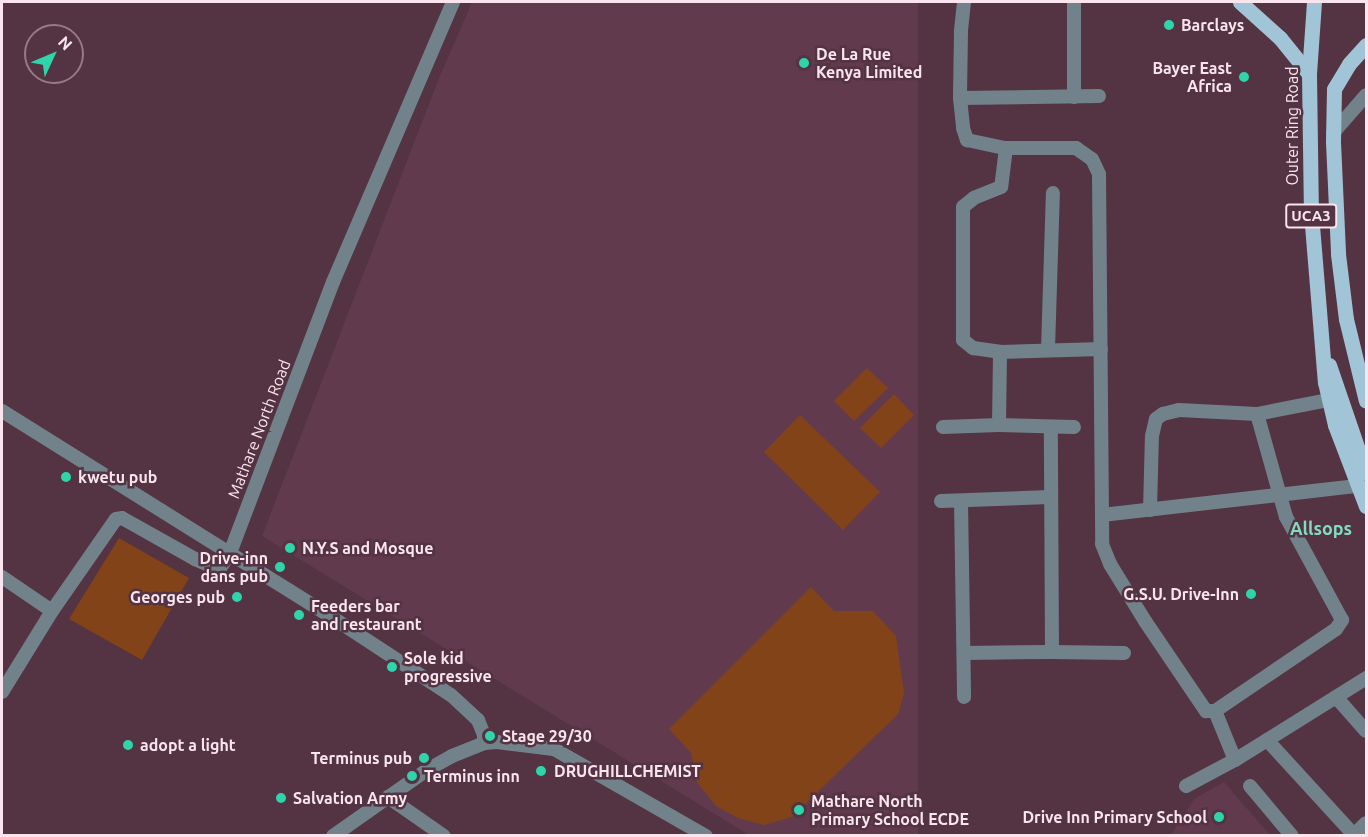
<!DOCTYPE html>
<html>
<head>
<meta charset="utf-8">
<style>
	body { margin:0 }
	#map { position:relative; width:1368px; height:837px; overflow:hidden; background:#543343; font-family:Ubuntu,sans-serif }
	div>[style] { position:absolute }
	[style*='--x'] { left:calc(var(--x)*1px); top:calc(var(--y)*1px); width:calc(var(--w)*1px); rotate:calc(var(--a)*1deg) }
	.built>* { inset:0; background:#623a4d }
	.green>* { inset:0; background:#834318 }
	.minor>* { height:14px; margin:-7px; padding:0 7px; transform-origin:7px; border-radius:7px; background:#71828b }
	.major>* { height:15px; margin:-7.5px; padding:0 7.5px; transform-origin:7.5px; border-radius:7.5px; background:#a1c4d6 }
	.dots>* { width:16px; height:16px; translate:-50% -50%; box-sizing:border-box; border:3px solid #543343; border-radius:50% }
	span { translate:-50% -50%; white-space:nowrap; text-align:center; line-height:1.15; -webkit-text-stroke:5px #543343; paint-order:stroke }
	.shield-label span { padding:2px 4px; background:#543343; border:2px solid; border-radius:4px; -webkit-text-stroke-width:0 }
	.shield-label { font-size:15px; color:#fae5ee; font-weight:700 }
	.poi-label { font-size:16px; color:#fae5ee; font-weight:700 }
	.left { translate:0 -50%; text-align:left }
	.right { translate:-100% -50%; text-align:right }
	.street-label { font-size:16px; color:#fae5ee }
	.neighbourhood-label { font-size:18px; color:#80ddbf; font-weight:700 }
	.frame { position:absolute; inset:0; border:3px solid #fae5ee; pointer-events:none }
	.north { position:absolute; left:24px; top:24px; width:60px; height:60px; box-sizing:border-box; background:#543343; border:2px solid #967a87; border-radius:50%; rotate:46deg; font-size:16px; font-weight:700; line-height:24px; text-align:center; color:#fae5ee }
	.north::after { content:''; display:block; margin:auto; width:21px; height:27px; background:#2fd4aa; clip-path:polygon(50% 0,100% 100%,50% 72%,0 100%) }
</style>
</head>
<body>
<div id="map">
	<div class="built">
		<div style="clip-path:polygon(472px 2px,918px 2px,918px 835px,749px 835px,262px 536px,439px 78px)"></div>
		<div style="clip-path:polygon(1224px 782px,1270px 835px,1171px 835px,1194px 799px)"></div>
	</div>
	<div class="green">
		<div style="clip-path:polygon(867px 368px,888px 388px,854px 421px,834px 401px)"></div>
		<div style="clip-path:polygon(894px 394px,914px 415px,881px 448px,860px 428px)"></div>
		<div style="clip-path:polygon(800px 415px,880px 492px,843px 530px,764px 452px)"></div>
		<div style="clip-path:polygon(119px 538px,189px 578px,142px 660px,69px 619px)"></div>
		<div style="clip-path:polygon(811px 587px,834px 611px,873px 611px,896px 636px,904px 694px,898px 714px,792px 817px,764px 825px,738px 818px,716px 806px,697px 782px,691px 753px,669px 729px)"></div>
	</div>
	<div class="minor">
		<div style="--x:964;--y:2;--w:30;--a:96"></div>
		<div style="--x:961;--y:32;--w:66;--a:90.9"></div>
		<div style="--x:960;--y:98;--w:30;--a:84"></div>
		<div style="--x:963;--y:128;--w:13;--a:72"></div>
		<div style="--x:967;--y:140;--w:40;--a:12"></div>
		<div style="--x:1006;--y:148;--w:70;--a:0"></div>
		<div style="--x:1076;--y:148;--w:19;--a:35"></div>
		<div style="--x:1092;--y:159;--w:17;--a:65"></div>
		<div style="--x:1099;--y:174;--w:370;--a:89.5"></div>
		<div style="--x:1102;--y:544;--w:22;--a:68"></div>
		<div style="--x:1110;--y:564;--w:67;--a:58.4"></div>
		<div style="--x:1145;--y:621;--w:109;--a:55.9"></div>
		<div style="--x:1206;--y:711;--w:9;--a:0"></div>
		<div style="--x:1215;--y:711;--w:146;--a:-34.1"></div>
		<div style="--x:1336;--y:629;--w:11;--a:-56"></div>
		<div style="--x:1342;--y:620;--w:117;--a:-118.5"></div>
		<div style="--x:1286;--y:517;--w:107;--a:-105.7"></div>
		<div style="--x:1257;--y:414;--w:72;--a:-11.2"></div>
		<div style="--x:1074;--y:2;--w:95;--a:90"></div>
		<div style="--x:960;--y:98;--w:139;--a:-0.8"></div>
		<div style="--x:1333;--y:133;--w:50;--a:-49"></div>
		<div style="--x:1006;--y:148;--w:39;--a:97"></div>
		<div style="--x:1001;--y:187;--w:29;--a:158"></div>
		<div style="--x:974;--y:198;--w:14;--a:141"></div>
		<div style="--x:963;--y:207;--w:133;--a:90"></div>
		<div style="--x:963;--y:340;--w:13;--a:39"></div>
		<div style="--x:973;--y:348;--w:27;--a:8"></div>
		<div style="--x:1000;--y:352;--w:101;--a:-1.7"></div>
		<div style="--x:1048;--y:349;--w:156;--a:-88.2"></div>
		<div style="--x:2;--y:411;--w:383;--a:32"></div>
		<div style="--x:327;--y:614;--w:148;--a:33.2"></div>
		<div style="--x:451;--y:695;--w:37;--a:43"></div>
		<div style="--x:478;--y:720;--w:16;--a:68"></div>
		<div style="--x:484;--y:735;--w:8;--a:90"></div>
		<div style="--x:999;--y:425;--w:73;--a:-89.2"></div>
		<div style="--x:943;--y:427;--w:56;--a:-2"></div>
		<div style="--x:999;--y:425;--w:75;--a:1.5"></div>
		<div style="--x:941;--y:501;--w:109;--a:-2.1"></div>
		<div style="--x:961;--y:501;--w:196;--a:89.1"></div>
		<div style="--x:1150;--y:510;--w:74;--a:-88.5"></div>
		<div style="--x:1152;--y:436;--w:17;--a:-77"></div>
		<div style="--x:1156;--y:419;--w:9;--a:-36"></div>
		<div style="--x:1163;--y:414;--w:16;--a:-14"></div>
		<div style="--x:1179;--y:410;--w:78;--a:2.9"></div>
		<div style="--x:1102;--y:515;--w:257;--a:-6.5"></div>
		<div style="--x:2;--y:577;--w:60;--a:34.2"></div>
		<div style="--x:1052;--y:652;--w:72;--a:0.8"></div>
		<div style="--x:964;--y:653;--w:88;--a:-0.7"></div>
		<div style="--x:1052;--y:652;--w:225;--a:-90.3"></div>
		<div style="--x:2;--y:692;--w:95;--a:-58.3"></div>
		<div style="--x:52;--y:611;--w:112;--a:-55.2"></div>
		<div style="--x:116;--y:519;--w:6;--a:-9"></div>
		<div style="--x:122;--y:518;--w:84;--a:29.3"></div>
		<div style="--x:195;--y:559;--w:22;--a:24"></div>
		<div style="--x:215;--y:568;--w:5;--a:0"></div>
		<div style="--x:220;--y:568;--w:18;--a:-56"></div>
		<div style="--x:230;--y:553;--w:290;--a:-69.2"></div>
		<div style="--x:333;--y:282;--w:305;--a:-66.8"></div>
		<div style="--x:1336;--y:697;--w:45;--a:48.6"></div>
		<div style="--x:1215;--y:711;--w:53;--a:67.8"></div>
		<div style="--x:1267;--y:740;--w:129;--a:47.5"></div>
		<div style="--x:1186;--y:786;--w:55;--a:-28"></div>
		<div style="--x:1235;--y:760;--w:155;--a:-32"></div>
		<div style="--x:1250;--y:786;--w:65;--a:50"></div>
		<div style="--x:388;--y:797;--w:68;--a:34.9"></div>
		<div style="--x:333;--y:836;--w:115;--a:-35.1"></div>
		<div style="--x:427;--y:770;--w:29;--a:-29"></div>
		<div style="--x:452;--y:756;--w:35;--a:-22"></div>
		<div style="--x:484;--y:743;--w:13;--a:-4"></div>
		<div style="--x:497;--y:742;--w:57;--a:7"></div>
		<div style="--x:554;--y:749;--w:175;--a:29.8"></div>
		<div style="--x:1353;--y:836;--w:18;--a:-45"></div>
	</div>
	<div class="major">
		<div style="--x:1240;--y:2;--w:54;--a:42"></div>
		<div style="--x:1280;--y:38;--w:46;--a:51.1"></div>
		<div style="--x:1314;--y:2;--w:72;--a:94"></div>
		<div style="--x:1309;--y:74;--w:139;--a:89.2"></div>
		<div style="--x:1311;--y:213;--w:170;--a:85.3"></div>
		<div style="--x:1325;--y:382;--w:44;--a:76.9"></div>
		<div style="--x:1335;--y:425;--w:87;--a:69.1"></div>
		<div style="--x:1366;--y:45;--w:25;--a:132"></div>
		<div style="--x:1349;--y:64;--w:29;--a:121"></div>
		<div style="--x:1334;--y:89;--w:53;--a:91.1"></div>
		<div style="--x:1333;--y:142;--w:112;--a:87.4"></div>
		<div style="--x:1338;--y:254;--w:65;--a:83"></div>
		<div style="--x:1346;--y:319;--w:84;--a:76.3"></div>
		<div style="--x:1329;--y:365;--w:114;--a:71.1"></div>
	</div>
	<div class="dots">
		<div style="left:1169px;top:25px;background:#2fd4aa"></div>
		<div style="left:804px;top:63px;background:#2fd4aa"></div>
		<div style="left:1244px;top:77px;background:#2fd4aa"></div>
		<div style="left:66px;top:477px;background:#2fd4aa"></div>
		<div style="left:290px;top:548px;background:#2fd4aa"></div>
		<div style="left:280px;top:567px;background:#2fd4aa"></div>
		<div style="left:1251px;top:594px;background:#2fd4aa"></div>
		<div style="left:237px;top:597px;background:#2fd4aa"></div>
		<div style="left:299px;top:615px;background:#2fd4aa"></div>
		<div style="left:392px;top:667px;background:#2fd4aa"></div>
		<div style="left:490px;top:736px;background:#2fd4aa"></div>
		<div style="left:128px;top:745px;background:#2fd4aa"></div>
		<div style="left:424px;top:758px;background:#2fd4aa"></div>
		<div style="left:541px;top:771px;background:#2fd4aa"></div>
		<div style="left:412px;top:776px;background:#2fd4aa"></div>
		<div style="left:281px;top:798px;background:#2fd4aa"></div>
		<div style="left:799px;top:810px;background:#2fd4aa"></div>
		<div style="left:1219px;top:817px;background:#2fd4aa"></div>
	</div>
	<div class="shield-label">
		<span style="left:1311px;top:216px">UCA3</span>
	</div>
	<div class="poi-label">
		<span class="left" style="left:1181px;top:25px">Barclays</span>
		<span class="left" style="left:816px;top:63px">De La Rue<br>Kenya Limited</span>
		<span class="right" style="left:1232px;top:77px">Bayer East<br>Africa</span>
		<span class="left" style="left:78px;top:477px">kwetu pub</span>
		<span class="left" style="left:302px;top:548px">N.Y.S and Mosque</span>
		<span class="right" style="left:268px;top:567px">Drive-inn<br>dans pub</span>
		<span class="right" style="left:1239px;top:594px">G.S.U. Drive-Inn</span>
		<span class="right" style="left:225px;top:597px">Georges pub</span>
		<span class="left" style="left:311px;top:615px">Feeders bar<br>and restaurant</span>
		<span class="left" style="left:404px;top:667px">Sole kid<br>progressive</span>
		<span class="left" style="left:502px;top:736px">Stage 29/30</span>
		<span class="left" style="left:140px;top:745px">adopt a light</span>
		<span class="right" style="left:412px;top:758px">Terminus pub</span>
		<span class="left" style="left:554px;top:771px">DRUGHILLCHEMIST</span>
		<span class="left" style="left:424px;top:776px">Terminus inn</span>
		<span class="left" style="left:293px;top:798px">Salvation Army</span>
		<span class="left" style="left:811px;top:810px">Mathare North<br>Primary School ECDE</span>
		<span class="right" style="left:1207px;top:817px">Drive Inn Primary School</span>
	</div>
	<div class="street-label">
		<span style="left:1292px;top:126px;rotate:-90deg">Outer Ring Road</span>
		<span style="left:259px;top:429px;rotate:-69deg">Mathare North Road</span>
	</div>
	<div class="neighbourhood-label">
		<span style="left:1321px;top:528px">Allsops</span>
	</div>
	<div class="frame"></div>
	<div class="north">N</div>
</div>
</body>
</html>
